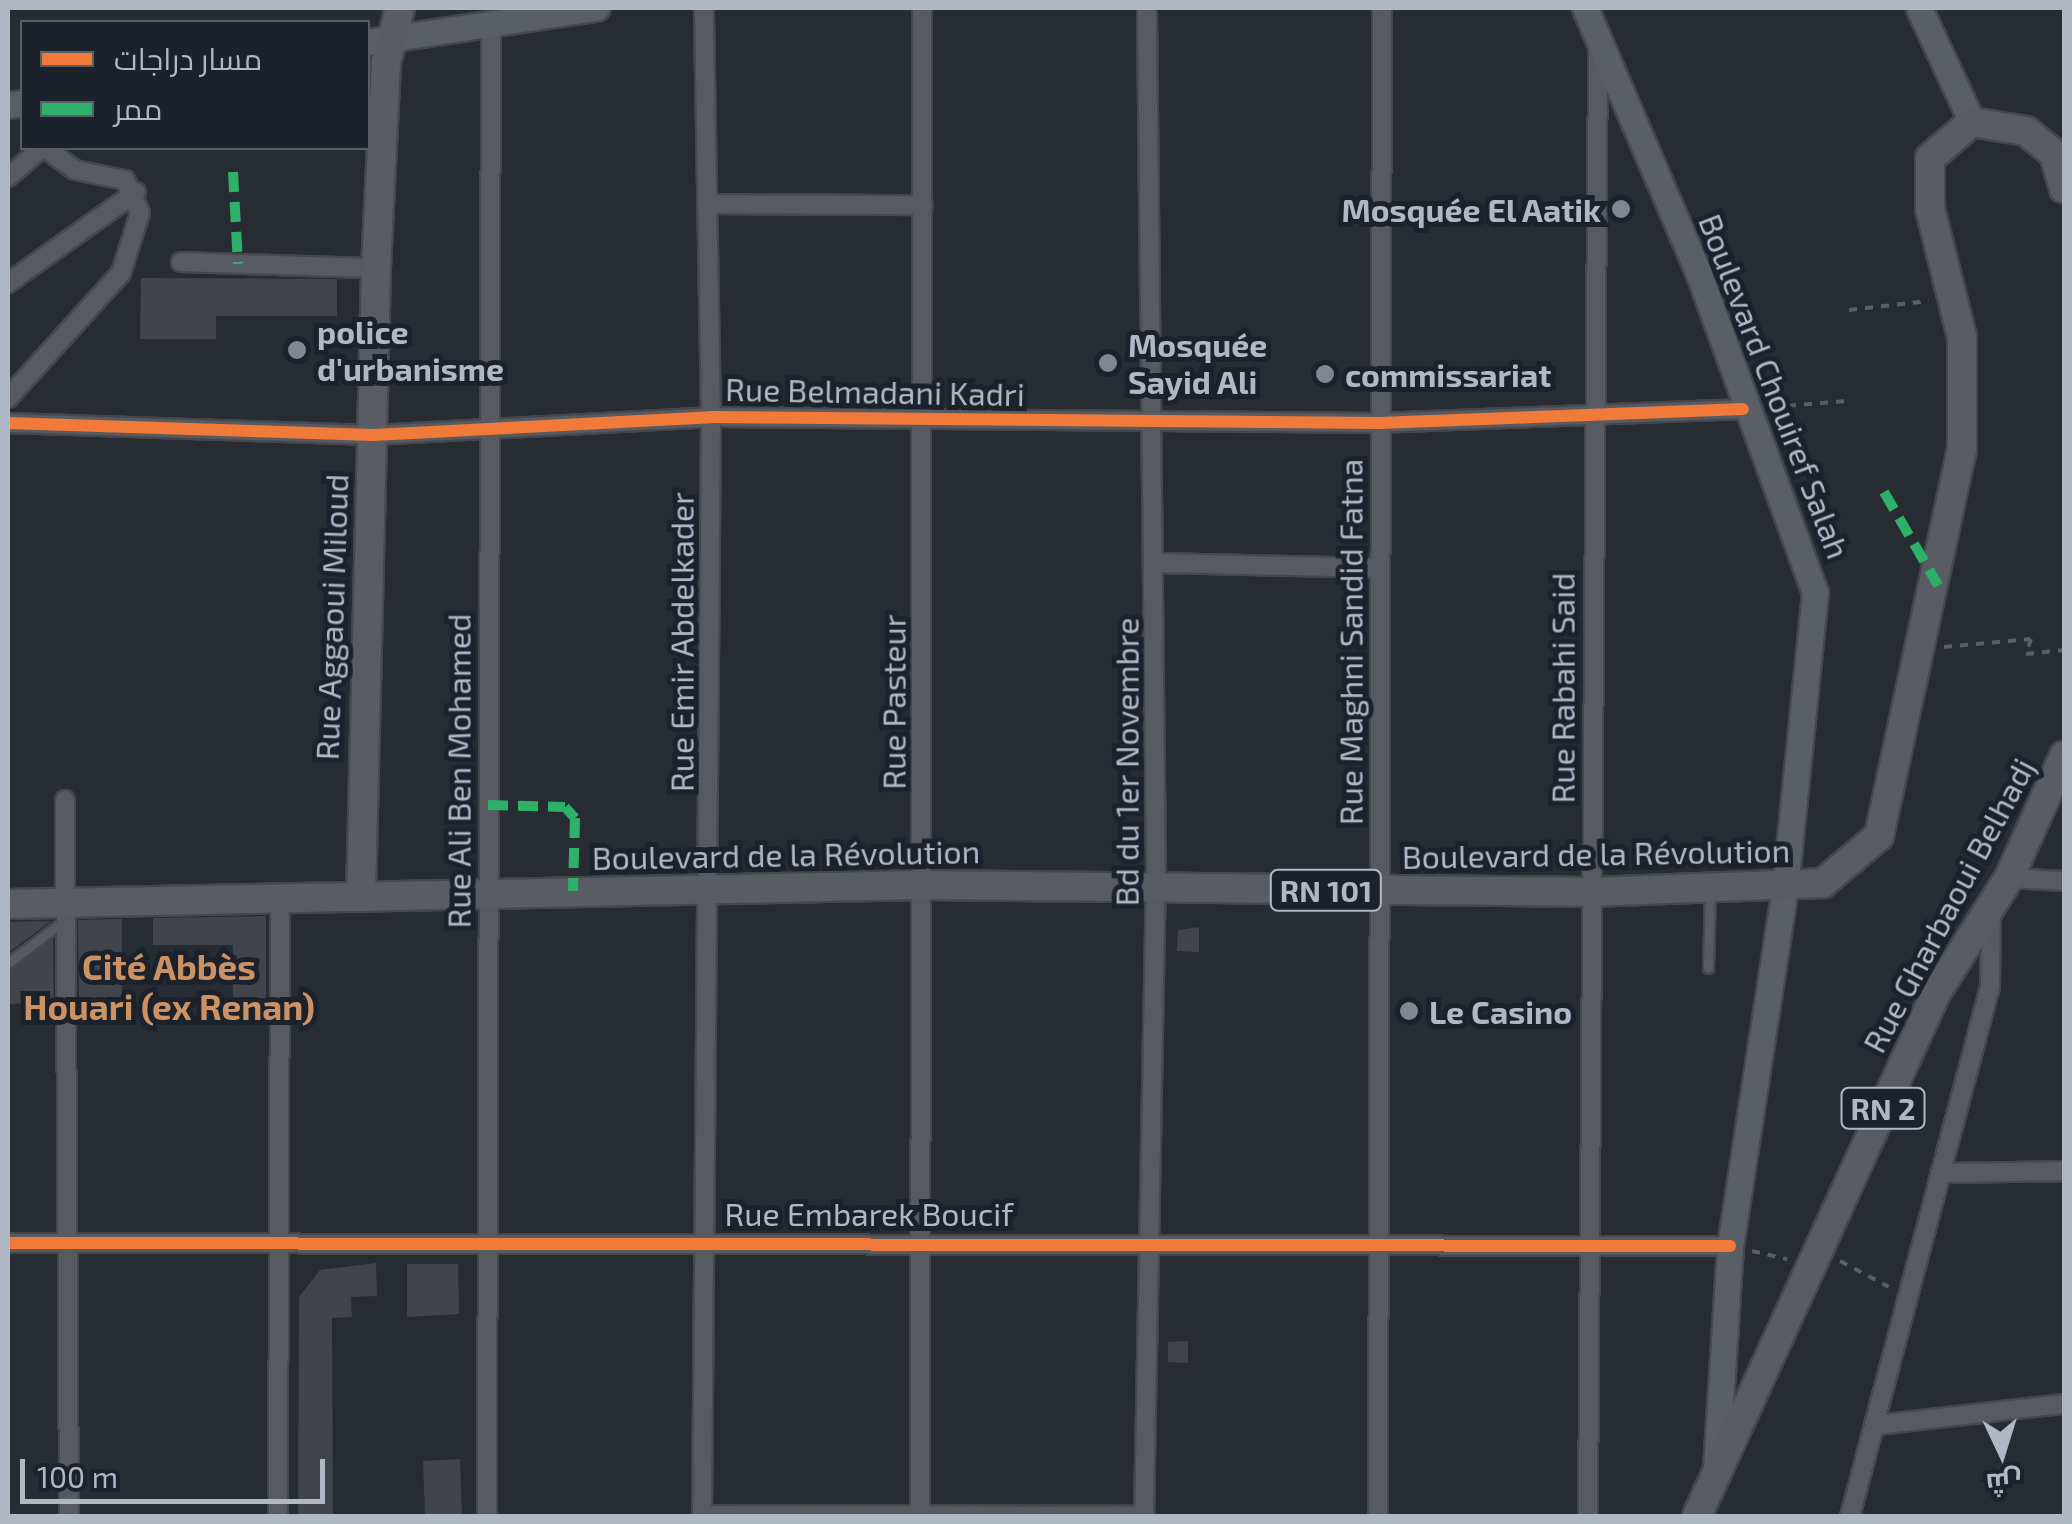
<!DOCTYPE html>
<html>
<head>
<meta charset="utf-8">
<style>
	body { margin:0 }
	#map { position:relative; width:2072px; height:1524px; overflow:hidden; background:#272c32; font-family:"Exo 2",Cairo,sans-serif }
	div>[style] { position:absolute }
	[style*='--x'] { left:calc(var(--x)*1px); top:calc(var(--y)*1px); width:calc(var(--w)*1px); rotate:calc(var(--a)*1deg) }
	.building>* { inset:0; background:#41454b }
	.path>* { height:4px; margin-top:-2px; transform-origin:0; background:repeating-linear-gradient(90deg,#5a5f64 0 8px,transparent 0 16px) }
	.roads { filter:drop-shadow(2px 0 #44484d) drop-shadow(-2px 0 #44484d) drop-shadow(0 2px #44484d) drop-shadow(0 -2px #44484d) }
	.lane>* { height:9px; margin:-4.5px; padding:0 4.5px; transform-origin:4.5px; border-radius:4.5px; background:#575a61 }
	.street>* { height:18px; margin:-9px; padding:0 9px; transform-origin:9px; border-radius:9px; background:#575a61 }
	.secondary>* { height:25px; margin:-12.5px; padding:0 12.5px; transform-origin:12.5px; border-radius:12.5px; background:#5a5f66 }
	.primary>* { height:28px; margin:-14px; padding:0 14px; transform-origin:14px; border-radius:14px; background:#595d63 }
	.quiet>* { height:10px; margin-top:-5px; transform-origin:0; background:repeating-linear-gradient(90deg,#2db169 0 20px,transparent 0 30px) }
	.cycleway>* { height:12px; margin:-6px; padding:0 6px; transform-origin:6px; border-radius:6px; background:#f17a3a }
	.dots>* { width:28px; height:28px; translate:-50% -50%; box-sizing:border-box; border:5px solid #1b222c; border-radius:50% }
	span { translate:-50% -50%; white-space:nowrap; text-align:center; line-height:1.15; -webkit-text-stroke:10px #1b222c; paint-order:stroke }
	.shield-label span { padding:2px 8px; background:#1b222c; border:2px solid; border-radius:8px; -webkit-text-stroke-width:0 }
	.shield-label { font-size:30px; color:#b0b8c4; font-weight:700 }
	.poi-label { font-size:32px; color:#b0b8c4; font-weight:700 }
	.right { translate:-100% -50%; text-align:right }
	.left { translate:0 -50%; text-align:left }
	.street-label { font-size:32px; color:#b0b8c4 }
	.neighbourhood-label { font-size:35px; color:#cc9263; font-weight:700 }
	.frame { position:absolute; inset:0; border:10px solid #b0b8c4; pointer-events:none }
	.legend { position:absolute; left:20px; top:20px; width:350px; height:130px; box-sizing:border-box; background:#1b222c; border:2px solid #575e69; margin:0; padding:12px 18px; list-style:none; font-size:30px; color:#b0b8c4 }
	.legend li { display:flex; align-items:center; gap:20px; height:50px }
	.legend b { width:50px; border:2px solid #575e69 }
	.north { position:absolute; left:1952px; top:1404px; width:100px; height:100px; -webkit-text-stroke:8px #1b222c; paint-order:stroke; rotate:176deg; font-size:28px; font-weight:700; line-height:40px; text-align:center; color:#b0b8c4 }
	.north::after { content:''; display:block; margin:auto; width:35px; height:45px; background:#b0b8c4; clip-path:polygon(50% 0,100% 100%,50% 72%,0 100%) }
	.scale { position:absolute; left:20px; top:1459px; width:305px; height:45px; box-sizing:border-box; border:5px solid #b0b8c4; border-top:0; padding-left:12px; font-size:30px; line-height:35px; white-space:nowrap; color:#b0b8c4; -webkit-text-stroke:8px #1b222c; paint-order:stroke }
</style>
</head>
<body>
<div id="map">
	<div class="building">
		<div style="clip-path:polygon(141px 278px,337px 279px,337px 316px,216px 316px,216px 339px,140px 339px)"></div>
		<div style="clip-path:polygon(266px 916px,266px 1006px,233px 1006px,233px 945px,153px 945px,153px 918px)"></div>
		<div style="clip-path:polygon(122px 919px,122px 1005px,79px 1001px,78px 920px)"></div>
		<div style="clip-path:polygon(8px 922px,51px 921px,8px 953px)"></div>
		<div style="clip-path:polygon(1199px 927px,1199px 952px,1177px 951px,1178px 930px)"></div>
		<div style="clip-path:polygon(53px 939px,54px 1002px,8px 1004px,8px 971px)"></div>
		<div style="clip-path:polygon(376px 1263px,377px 1296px,351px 1297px,352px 1317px,332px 1318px,333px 1516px,298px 1516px,299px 1297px,320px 1270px)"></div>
		<div style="clip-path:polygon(407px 1264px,458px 1264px,459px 1314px,407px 1317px)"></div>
		<div style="clip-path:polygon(1188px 1341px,1188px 1363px,1168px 1362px,1168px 1342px)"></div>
		<div style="clip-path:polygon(460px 1459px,462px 1516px,425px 1516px,423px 1461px)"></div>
	</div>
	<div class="path">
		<div style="--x:1849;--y:310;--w:80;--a:-6.5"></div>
		<div style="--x:1772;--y:407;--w:75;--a:-4.6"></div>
		<div style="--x:1944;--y:647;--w:87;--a:-5.3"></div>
		<div style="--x:2031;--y:639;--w:16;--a:108"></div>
		<div style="--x:2026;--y:654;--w:38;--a:-6"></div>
		<div style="--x:1752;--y:1251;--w:36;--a:13"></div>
		<div style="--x:1840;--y:1261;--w:55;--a:28"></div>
	</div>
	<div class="roads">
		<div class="lane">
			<div style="--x:8;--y:963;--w:70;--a:-36.9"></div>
			<div style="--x:1708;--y:968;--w:77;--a:-88.5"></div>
		</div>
		<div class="street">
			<div style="--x:8;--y:177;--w:45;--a:-40.5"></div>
			<div style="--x:710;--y:204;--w:213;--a:0.3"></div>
			<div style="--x:181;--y:262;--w:195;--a:1.8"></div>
			<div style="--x:8;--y:283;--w:157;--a:-35.4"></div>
			<div style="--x:8;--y:398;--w:169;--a:-47.9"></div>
			<div style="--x:121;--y:273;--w:63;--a:-72.4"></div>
			<div style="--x:140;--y:213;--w:36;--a:-114"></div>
			<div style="--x:125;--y:180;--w:51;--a:-168.7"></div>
			<div style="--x:75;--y:170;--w:37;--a:-144"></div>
			<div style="--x:8;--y:423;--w:365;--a:1.9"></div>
			<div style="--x:373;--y:435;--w:338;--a:-3"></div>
			<div style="--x:711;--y:417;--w:668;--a:0.51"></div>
			<div style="--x:1379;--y:423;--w:364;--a:-2.2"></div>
			<div style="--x:1157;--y:563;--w:223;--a:1.3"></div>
			<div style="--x:65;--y:800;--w:716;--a:89.68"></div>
			<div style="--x:2009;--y:878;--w:55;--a:3.1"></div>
			<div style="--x:1940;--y:1173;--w:124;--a:-0.9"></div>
			<div style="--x:8;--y:1243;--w:1722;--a:0.1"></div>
			<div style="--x:1876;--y:1425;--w:189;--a:-6.4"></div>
			<div style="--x:702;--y:1515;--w:443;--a:0.1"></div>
			<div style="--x:278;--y:1516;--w:618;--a:-89.81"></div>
			<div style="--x:487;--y:1516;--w:1490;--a:-89.85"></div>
			<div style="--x:702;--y:1516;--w:1099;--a:-89.53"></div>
			<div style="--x:711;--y:417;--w:409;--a:-91"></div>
			<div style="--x:920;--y:1516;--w:1508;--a:-89.92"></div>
			<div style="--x:1144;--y:1516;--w:644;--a:-88.93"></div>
			<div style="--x:1156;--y:872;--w:864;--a:-90.6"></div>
			<div style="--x:1378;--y:1516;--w:1508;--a:-89.85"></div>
			<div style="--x:1588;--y:1516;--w:1465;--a:-89.61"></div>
			<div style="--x:1850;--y:1516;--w:547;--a:-75.18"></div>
			<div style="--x:1990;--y:987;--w:77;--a:-89.3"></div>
		</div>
		<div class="secondary">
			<div style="--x:1585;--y:8;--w:289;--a:66.8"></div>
			<div style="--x:1699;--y:274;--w:338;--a:70"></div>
			<div style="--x:1815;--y:592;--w:297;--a:95.8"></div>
			<div style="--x:1785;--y:887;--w:363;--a:98.7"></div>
			<div style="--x:1730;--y:1246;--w:221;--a:93.6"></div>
			<div style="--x:1919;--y:8;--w:126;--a:65.1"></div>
			<div style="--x:368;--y:42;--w:231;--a:-8.5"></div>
			<div style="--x:8;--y:105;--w:14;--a:-8"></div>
		</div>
		<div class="primary">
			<div style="--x:361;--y:897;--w:629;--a:-88.63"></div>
			<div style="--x:376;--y:268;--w:205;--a:-87.2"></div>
			<div style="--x:386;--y:63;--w:57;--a:-75.7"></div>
			<div style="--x:8;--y:904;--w:915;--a:-1.19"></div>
			<div style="--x:923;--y:885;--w:669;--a:0.6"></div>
			<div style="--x:1592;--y:892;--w:231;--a:-2.2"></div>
			<div style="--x:1823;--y:883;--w:73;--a:-40"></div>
			<div style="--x:1879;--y:836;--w:395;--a:-77.9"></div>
			<div style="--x:1962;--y:450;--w:113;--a:-90"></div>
			<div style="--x:1962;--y:337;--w:132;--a:-104"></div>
			<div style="--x:1930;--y:209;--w:51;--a:-90"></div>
			<div style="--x:1930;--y:158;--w:55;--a:-40.6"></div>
			<div style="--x:1972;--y:122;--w:55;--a:9.5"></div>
			<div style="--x:2026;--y:131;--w:36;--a:39"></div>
			<div style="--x:2054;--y:154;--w:36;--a:74"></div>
			<div style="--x:1697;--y:1516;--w:575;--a:-65.44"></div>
			<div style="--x:1936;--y:993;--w:136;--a:-57.6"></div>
			<div style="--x:2009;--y:878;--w:134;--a:-65.7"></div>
		</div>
	</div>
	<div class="quiet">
		<div style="--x:233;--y:172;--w:92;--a:86.9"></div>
		<div style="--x:1884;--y:492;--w:108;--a:59.9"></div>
		<div style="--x:488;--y:805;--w:77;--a:1.5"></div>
		<div style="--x:565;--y:807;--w:15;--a:48"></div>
		<div style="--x:575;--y:818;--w:73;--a:91.6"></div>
	</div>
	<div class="cycleway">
		<div style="--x:8;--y:423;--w:365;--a:1.9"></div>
		<div style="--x:373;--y:435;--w:338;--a:-3"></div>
		<div style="--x:711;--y:417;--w:668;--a:0.51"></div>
		<div style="--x:1379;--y:423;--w:364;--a:-2.2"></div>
		<div style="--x:8;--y:1243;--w:1722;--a:0.1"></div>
	</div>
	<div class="dots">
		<div style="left:1621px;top:209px;background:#808791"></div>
		<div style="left:297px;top:350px;background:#808791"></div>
		<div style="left:1108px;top:363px;background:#808791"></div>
		<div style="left:1325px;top:374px;background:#808791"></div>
		<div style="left:1409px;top:1011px;background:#808791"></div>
	</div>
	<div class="shield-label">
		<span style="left:1326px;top:890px">RN 101</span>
		<span style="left:1883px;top:1108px">RN 2</span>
	</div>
	<div class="poi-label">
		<span class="right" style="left:1601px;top:209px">Mosquée El Aatik</span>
		<span class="left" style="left:317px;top:350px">police<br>d'urbanisme</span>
		<span class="left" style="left:1128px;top:363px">Mosquée<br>Sayid Ali</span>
		<span class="left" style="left:1345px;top:374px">commissariat</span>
		<span class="left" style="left:1429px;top:1011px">Le Casino</span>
	</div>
	<div class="street-label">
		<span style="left:1775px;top:386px;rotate:69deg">Boulevard Chouiref Salah</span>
		<span style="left:875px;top:391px;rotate:1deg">Rue Belmadani Kadri</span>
		<span style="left:331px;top:617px;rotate:-88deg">Rue Aggaoui Miloud</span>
		<span style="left:681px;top:642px;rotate:-90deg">Rue Emir Abdelkader</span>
		<span style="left:1350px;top:642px;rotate:-90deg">Rue Maghni Sandid Fatna</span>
		<span style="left:1562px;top:688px;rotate:-90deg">Rue Rabahi Said</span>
		<span style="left:893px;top:702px;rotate:-90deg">Rue Pasteur</span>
		<span style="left:1126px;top:762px;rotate:-90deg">Bd du 1er Novembre</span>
		<span style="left:458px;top:771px;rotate:-90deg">Rue Ali Ben Mohamed</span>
		<span style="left:1596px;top:853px;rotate:-1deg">Boulevard de la Révolution</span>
		<span style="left:786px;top:854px;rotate:-1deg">Boulevard de la Révolution</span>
		<span style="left:1948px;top:905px;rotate:-62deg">Rue Gharbaoui Belhadj</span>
		<span style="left:869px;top:1213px">Rue Embarek Boucif</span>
	</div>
	<div class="neighbourhood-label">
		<span style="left:169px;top:986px">Cité Abbès<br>Houari (ex Renan)</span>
	</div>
	<div class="frame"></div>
	<ul class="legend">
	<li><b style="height:12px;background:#f17a3a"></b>مسار دراجات</li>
	<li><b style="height:12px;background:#2db169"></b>ممر</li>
	</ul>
	<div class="north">ش</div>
	<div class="scale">100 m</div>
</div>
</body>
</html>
